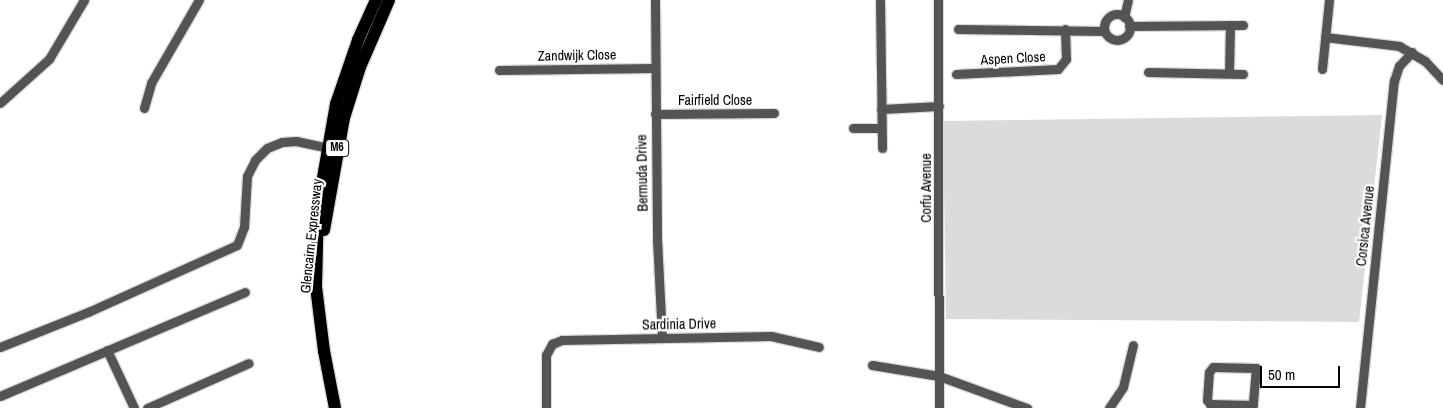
<!DOCTYPE html>
<html>
<head>
<meta charset="utf-8">
<style>
	body { margin:0 }
	#map { position:relative; width:1443px; height:408px; overflow:hidden; background:#fff; font-family:"Archivo Narrow",sans-serif }
	div>[style] { position:absolute }
	[style*='--x'] { left:calc(var(--x)*1px); top:calc(var(--y)*1px); width:calc(var(--w)*1px); rotate:calc(var(--a)*1deg) }
	.green>* { inset:0; background:#dbdbdb }
	.roads { filter:drop-shadow(1px 0 #dbdbdb) drop-shadow(-1px 0 #dbdbdb) drop-shadow(0 1px #dbdbdb) drop-shadow(0 -1px #dbdbdb) }
	.minor>* { height:9px; margin:-4.5px; padding:0 4.5px; transform-origin:4.5px; border-radius:4.5px; background:#545454 }
	.minor>.ring { margin:-4.5px; padding:0; box-sizing:content-box; background:none; border:9px solid #545454; border-radius:50% }
	.primary>* { height:12px; margin:-6px; padding:0 6px; transform-origin:6px; border-radius:6px; background:#000 }
	span { translate:-50% -50%; white-space:nowrap; text-align:center; line-height:1.15; -webkit-text-stroke:4.5px #fff; paint-order:stroke }
	.shield-label span { padding:1px 4px; background:#fff; border:1px solid; border-radius:4px; -webkit-text-stroke-width:0 }
	.shield-label { font-size:12px; color:#000; font-weight:700 }
	.street-label { font-size:14px; color:#000 }
	.scale { position:absolute; left:1260px; top:366px; width:80px; height:22px; box-sizing:border-box; border:2px solid #000; border-top:0; padding-left:6px; font-size:15px; line-height:18px; white-space:nowrap; color:#000; -webkit-text-stroke:4px #fff; paint-order:stroke }
</style>
</head>
<body>
<div id="map">
	<div class="green">
		<div style="clip-path:polygon(1382px 115px,1359px 322px,946px 319px,943px 121px)"></div>
	</div>
	<div class="roads">
		<div class="minor">
			<div style="--x:655;--y:0;--w:239;--a:89.5"></div>
			<div style="--x:657;--y:239;--w:99;--a:87.1"></div>
			<div style="--x:880;--y:0;--w:148;--a:89.2"></div>
			<div style="--x:938;--y:0;--w:408;--a:89.9"></div>
			<div class="ring" style="left:1104px;top:14px;width:17px;height:17px"></div>
			<div style="--x:1124;--y:17;--w:17;--a:-77"></div>
			<div style="--x:1129;--y:26;--w:114;--a:-0.5"></div>
			<div style="--x:958;--y:29;--w:146;--a:0.8"></div>
			<div style="--x:1325;--y:37;--w:75;--a:6.9"></div>
			<div style="--x:1399;--y:46;--w:30;--a:30"></div>
			<div style="--x:1425;--y:61;--w:26;--a:47"></div>
			<div style="--x:1322;--y:69;--w:69;--a:-84.2"></div>
			<div style="--x:499;--y:70;--w:156;--a:-0.7"></div>
			<div style="--x:1148;--y:72;--w:95;--a:1.2"></div>
			<div style="--x:1229;--y:73;--w:48;--a:-88.8"></div>
			<div style="--x:956;--y:74;--w:102;--a:-2.8"></div>
			<div style="--x:1058;--y:69;--w:13;--a:-51"></div>
			<div style="--x:1066;--y:59;--w:30;--a:-92"></div>
			<div style="--x:0;--y:103;--w:66;--a:-41.9"></div>
			<div style="--x:49;--y:59;--w:69;--a:-59.3"></div>
			<div style="--x:144;--y:108;--w:26;--a:-74"></div>
			<div style="--x:151;--y:83;--w:96;--a:-60"></div>
			<div style="--x:881;--y:109;--w:58;--a:-3"></div>
			<div style="--x:655;--y:114;--w:119;--a:-0.5"></div>
			<div style="--x:853;--y:128;--w:28;--a:0"></div>
			<div style="--x:0;--y:347;--w:95;--a:-21.7"></div>
			<div style="--x:88;--y:312;--w:163;--a:-24.2"></div>
			<div style="--x:237;--y:245;--w:19;--a:-69"></div>
			<div style="--x:244;--y:227;--w:51;--a:-86.6"></div>
			<div style="--x:247;--y:176;--w:18;--a:-63"></div>
			<div style="--x:255;--y:160;--w:17;--a:-45"></div>
			<div style="--x:267;--y:148;--w:16;--a:-22"></div>
			<div style="--x:282;--y:142;--w:14;--a:-4"></div>
			<div style="--x:296;--y:141;--w:39;--a:12"></div>
			<div style="--x:107;--y:350;--w:64;--a:65"></div>
			<div style="--x:872;--y:365;--w:68;--a:9.3"></div>
			<div style="--x:939;--y:376;--w:94;--a:20"></div>
			<div style="--x:1213;--y:367;--w:43;--a:1.3"></div>
			<div style="--x:1256;--y:368;--w:37;--a:95"></div>
			<div style="--x:1253;--y:405;--w:43;--a:-178.7"></div>
			<div style="--x:1210;--y:404;--w:5;--a:-127"></div>
			<div style="--x:1207;--y:400;--w:28;--a:-86"></div>
			<div style="--x:1209;--y:372;--w:6;--a:-51"></div>
			<div style="--x:0;--y:396;--w:266;--a:-23"></div>
			<div style="--x:147;--y:408;--w:111;--a:-23.8"></div>
			<div style="--x:546;--y:408;--w:53;--a:-90"></div>
			<div style="--x:546;--y:355;--w:13;--a:-61"></div>
			<div style="--x:552;--y:344;--w:11;--a:-22"></div>
			<div style="--x:562;--y:340;--w:209;--a:-1.1"></div>
			<div style="--x:771;--y:336;--w:49;--a:12.9"></div>
			<div style="--x:1109;--y:408;--w:25;--a:-56"></div>
			<div style="--x:1123;--y:387;--w:43;--a:-76.6"></div>
			<div style="--x:1360;--y:408;--w:329;--a:-84.1"></div>
			<div style="--x:1394;--y:81;--w:16;--a:-72"></div>
			<div style="--x:1399;--y:66;--w:19;--a:-47"></div>
		</div>
		<div class="primary">
			<div style="--x:324;--y:230;--w:114;--a:-79.9"></div>
			<div style="--x:344;--y:118;--w:53;--a:-72.6"></div>
			<div style="--x:360;--y:67;--w:73;--a:-66.6"></div>
			<div style="--x:335;--y:408;--w:58;--a:-100.9"></div>
			<div style="--x:324;--y:351;--w:64;--a:-97.1"></div>
			<div style="--x:316;--y:287;--w:81;--a:-88.6"></div>
			<div style="--x:318;--y:206;--w:104;--a:-80"></div>
			<div style="--x:336;--y:104;--w:68;--a:-71"></div>
			<div style="--x:358;--y:40;--w:44;--a:-65.8"></div>
		</div>
	</div>
	<div class="shield-label">
		<span style="left:337px;top:148px">M6</span>
	</div>
	<div class="street-label">
		<span style="left:577px;top:55px;rotate:-1deg">Zandwijk Close</span>
		<span style="left:1013px;top:58px;rotate:-3deg">Aspen Close</span>
		<span style="left:715px;top:100px">Fairfield Close</span>
		<span style="left:642px;top:173px;rotate:-91deg">Bermuda Drive</span>
		<span style="left:926px;top:188px;rotate:-90deg">Corfu Avenue</span>
		<span style="left:1365px;top:226px;rotate:-84deg">Corsica Avenue</span>
		<span style="left:311px;top:236px;rotate:-84deg">Glencairn Expressway</span>
		<span style="left:679px;top:324px;rotate:-1deg">Sardinia Drive</span>
	</div>
	<div class="scale">50 m</div>
</div>
</body>
</html>
